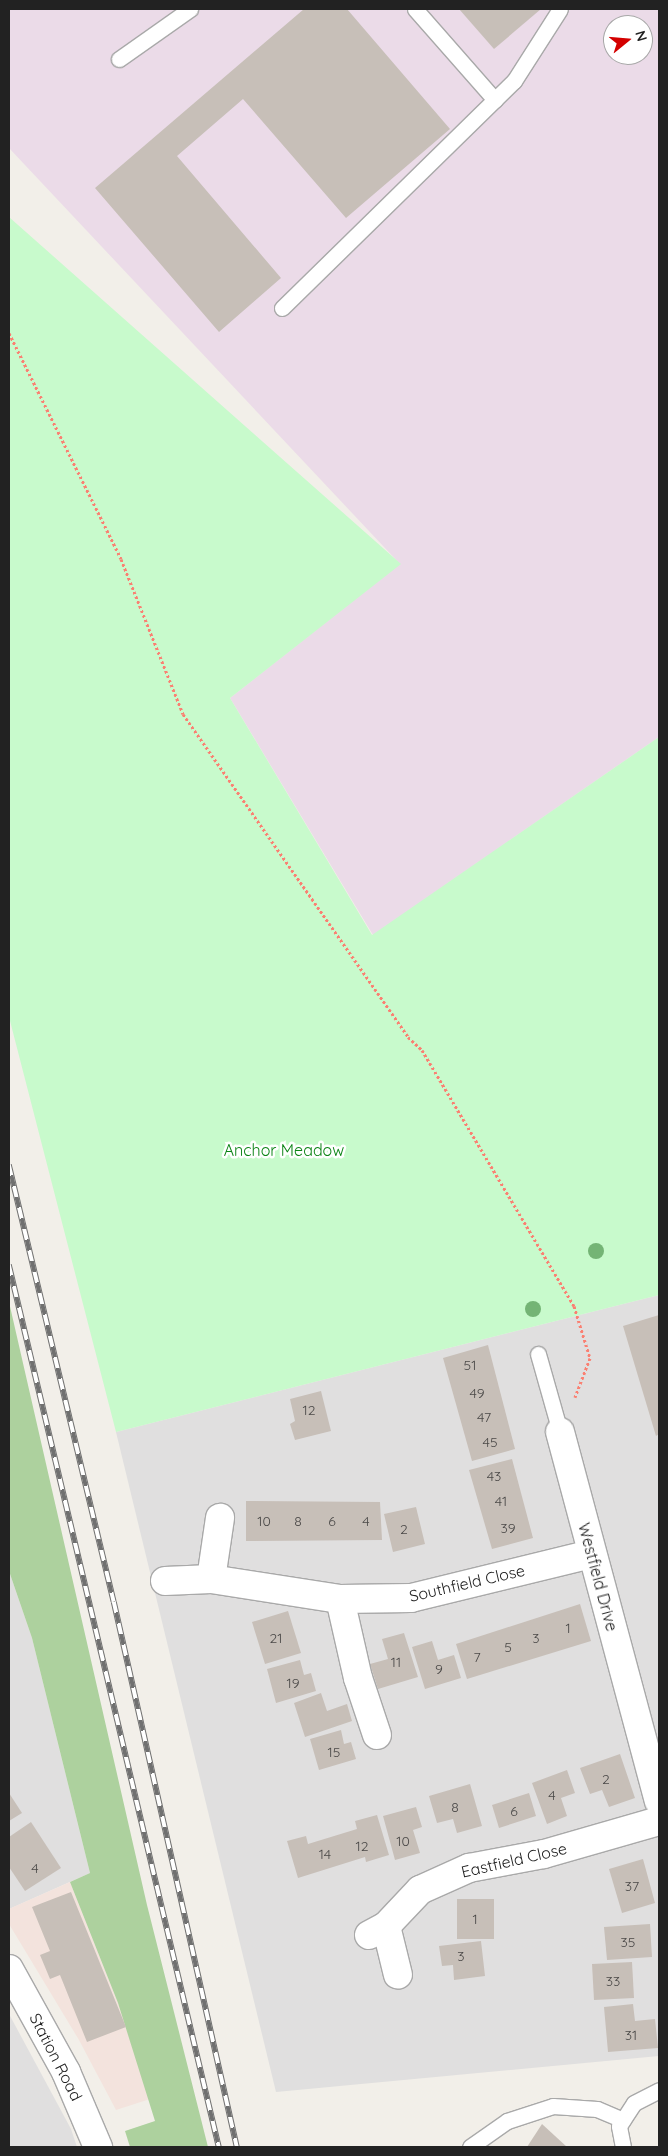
<!DOCTYPE html>
<html>
<head>
<meta charset="utf-8">
<style>
	body { margin:0 }
	#map { position:relative; width:668px; height:2156px; overflow:hidden; background:#f2efe9; font-family:Quicksand,sans-serif }
	div>[style] { position:absolute }
	[style*='--x'] { left:calc(var(--x)*1px); top:calc(var(--y)*1px); width:calc(var(--w)*1px); rotate:calc(var(--a)*1deg) }
	.residential>* { inset:0; background:#e0dfdf }
	.industrial>* { inset:0; background:#ebdbe8 }
	.military>* { inset:0; background:#f3e3dd }
	.forest>* { inset:0; background:#add19e }
	.park>* { inset:0; background:#c8facc }
	.building>* { inset:0; background:#c7bfb8 }
	.path>* { height:3px; margin-top:-1.5px; transform-origin:0; background:repeating-linear-gradient(90deg,#fa8072 0 2.5px,transparent 0 5px) }
	.roads { filter:drop-shadow(1px 0 #a9a9a9) drop-shadow(-1px 0 #a9a9a9) drop-shadow(0 1px #a9a9a9) drop-shadow(0 -1px #a9a9a9) }
	.lane>* { height:15px; margin:-7.5px; padding:0 7.5px; transform-origin:7.5px; border-radius:7.5px; background:#fff }
	.street>* { height:28px; margin:-14px; padding:0 14px; transform-origin:14px; border-radius:14px; background:#fff }
	.rail>* { height:5.5px; margin-top:-2.75px; transform-origin:0; background:repeating-linear-gradient(90deg,#fff 0 11px,#707070 0 22px); box-sizing:border-box; border-block:1px solid #707070 }
	.trees>* { width:16px; height:16px; margin:-8px; border-radius:50%; background:#74b475 }
	span { translate:-50% -50%; white-space:nowrap; text-align:center; line-height:1.15; -webkit-text-stroke:5px #fff; paint-order:stroke }
	.number-label { font-size:14px; color:#4b4948 }
	.number-label span { -webkit-text-stroke-width:0 }
	.park-label { font-size:16px; color:#0c8416 }
	.street-label { font-size:16px; color:#222 }
	.frame { position:absolute; inset:0; border:10px solid #222; pointer-events:none }
	.north { position:absolute; left:603px; top:15px; width:50px; height:50px; box-sizing:border-box; background:#fff; border:1px solid #a7a7a7; border-radius:50%; rotate:73deg; font-size:14px; font-weight:700; line-height:20px; text-align:center; color:#222 }
	.north::after { content:''; display:block; margin:auto; width:18px; height:22px; background:#d40000; clip-path:polygon(50% 0,100% 100%,50% 72%,0 100%) }
</style>
</head>
<body>
<div id="map">
	<div class="residential">
		<div style="clip-path:polygon(659px 1295px,659px 2056px,276px 2092px,116px 1432px)"></div>
		<div style="clip-path:polygon(9px 1571px,32px 1638px,90px 1873px,9px 1909px)"></div>
		<div style="clip-path:polygon(9px 2014px,71px 2129px,77px 2147px,9px 2147px)"></div>
	</div>
	<div class="industrial">
		<div style="clip-path:polygon(evenodd,9px 9px,659px 9px,659px 737px,373px 935px,230px 698px,400px 564px,9px 148px,9px 9px,613px 25px,643px 25px,643px 55px,613px 55px,613px 25px)"></div>
	</div>
	<div class="military">
		<div style="clip-path:polygon(70px 1882px,118px 2003px,150px 2099px,116px 2110px,79px 2040px,9px 1924px,9px 1909px)"></div>
	</div>
	<div class="forest">
		<div style="clip-path:polygon(9px 1302px,147px 1905px,208px 2147px,130px 2147px,125px 2131px,155px 2121px,118px 2003px,70px 1882px,90px 1873px,32px 1638px,9px 1571px)"></div>
	</div>
	<div class="park">
		<div style="clip-path:polygon(9px 217px,401px 564px,230px 698px,372px 935px,659px 737px,659px 1295px,116px 1432px,9px 1017px)"></div>
	</div>
	<div class="building">
		<div style="clip-path:polygon(304px 9px,347px 9px,450px 129px,346px 218px,243px 99px,177px 156px,281px 278px,219px 332px,95px 188px)"></div>
		<div style="clip-path:polygon(459px 9px,541px 9px,494px 49px)"></div>
		<div style="clip-path:polygon(659px 1315px,659px 1434px,656px 1436px,623px 1326px)"></div>
		<div style="clip-path:polygon(488px 1345px,515px 1449px,472px 1461px,443px 1358px)"></div>
		<div style="clip-path:polygon(321px 1391px,331px 1431px,295px 1440px,290px 1424px,295px 1421px,290px 1399px)"></div>
		<div style="clip-path:polygon(512px 1459px,533px 1538px,492px 1549px,469px 1470px)"></div>
		<div style="clip-path:polygon(246px 1501px,380px 1502px,382px 1540px,246px 1541px)"></div>
		<div style="clip-path:polygon(416px 1507px,425px 1544px,393px 1552px,384px 1514px)"></div>
		<div style="clip-path:polygon(580px 1604px,591px 1641px,467px 1679px,456px 1644px)"></div>
		<div style="clip-path:polygon(288px 1611px,301px 1653px,265px 1664px,252px 1622px)"></div>
		<div style="clip-path:polygon(404px 1633px,418px 1677px,378px 1689px,370px 1664px,388px 1659px,382px 1639px)"></div>
		<div style="clip-path:polygon(432px 1641px,438px 1660px,454px 1655px,461px 1678px,425px 1689px,412px 1647px)"></div>
		<div style="clip-path:polygon(300px 1660px,304px 1675px,311px 1673px,316px 1691px,276px 1703px,267px 1669px)"></div>
		<div style="clip-path:polygon(321px 1693px,327px 1711px,347px 1704px,352px 1721px,305px 1737px,294px 1703px)"></div>
		<div style="clip-path:polygon(341px 1730px,344px 1744px,351px 1742px,356px 1759px,319px 1770px,310px 1739px)"></div>
		<div style="clip-path:polygon(620px 1754px,635px 1798px,609px 1807px,602px 1790px,590px 1794px,580px 1768px)"></div>
		<div style="clip-path:polygon(567px 1770px,575px 1793px,561px 1798px,567px 1816px,547px 1824px,532px 1783px)"></div>
		<div style="clip-path:polygon(470px 1784px,482px 1826px,457px 1833px,453px 1819px,437px 1823px,429px 1796px)"></div>
		<div style="clip-path:polygon(9px 1793px,22px 1813px,9px 1821px)"></div>
		<div style="clip-path:polygon(529px 1793px,536px 1816px,499px 1828px,492px 1805px)"></div>
		<div style="clip-path:polygon(416px 1807px,422px 1827px,413px 1830px,420px 1853px,395px 1860px,383px 1816px)"></div>
		<div style="clip-path:polygon(377px 1815px,389px 1855px,366px 1862px,365px 1857px,298px 1878px,287px 1841px,306px 1836px,308px 1844px,357px 1829px,355px 1821px)"></div>
		<div style="clip-path:polygon(31px 1822px,61px 1868px,25px 1891px,9px 1867px,9px 1837px)"></div>
		<div style="clip-path:polygon(643px 1859px,655px 1903px,622px 1913px,609px 1869px)"></div>
		<div style="clip-path:polygon(71px 1892px,126px 2027px,87px 2042px,60px 1975px,50px 1979px,40px 1955px,50px 1951px,32px 1907px)"></div>
		<div style="clip-path:polygon(457px 1899px,494px 1899px,494px 1939px,457px 1939px)"></div>
		<div style="clip-path:polygon(650px 1924px,652px 1957px,607px 1960px,604px 1927px)"></div>
		<div style="clip-path:polygon(481px 1941px,485px 1976px,454px 1980px,453px 1965px,442px 1966px,439px 1946px)"></div>
		<div style="clip-path:polygon(632px 1962px,634px 1998px,594px 2000px,592px 1964px)"></div>
		<div style="clip-path:polygon(633px 2004px,635px 2021px,655px 2019px,658px 2048px,608px 2052px,604px 2007px)"></div>
		<div style="clip-path:polygon(542px 2124px,567px 2147px,527px 2147px)"></div>
	</div>
	<div class="path">
		<div style="--x:9;--y:333;--w:252;--a:63.6"></div>
		<div style="--x:121;--y:559;--w:167;--a:68.2"></div>
		<div style="--x:183;--y:714;--w:394;--a:55.1"></div>
		<div style="--x:408;--y:1037;--w:19;--a:43"></div>
		<div style="--x:422;--y:1050;--w:298;--a:59.3"></div>
		<div style="--x:574;--y:1306;--w:54;--a:72.9"></div>
		<div style="--x:590;--y:1358;--w:42;--a:111"></div>
	</div>
	<div class="roads">
		<div class="lane">
			<div style="--x:415;--y:9;--w:121;--a:48.7"></div>
			<div style="--x:119;--y:59;--w:87;--a:-35.2"></div>
			<div style="--x:282;--y:308;--w:325;--a:-44.4"></div>
			<div style="--x:514;--y:81;--w:85;--a:-57.4"></div>
			<div style="--x:538;--y:1354;--w:81;--a:74.2"></div>
			<div style="--x:470;--y:2147;--w:45;--a:-35.1"></div>
			<div style="--x:507;--y:2121;--w:48;--a:-18.1"></div>
			<div style="--x:553;--y:2106;--w:44;--a:3.9"></div>
			<div style="--x:597;--y:2109;--w:28;--a:23"></div>
			<div style="--x:623;--y:2147;--w:21;--a:-101"></div>
			<div style="--x:619;--y:2126;--w:27;--a:-57"></div>
			<div style="--x:634;--y:2103;--w:28;--a:-27"></div>
		</div>
		<div class="street">
			<div style="--x:560;--y:1432;--w:382;--a:75"></div>
			<div style="--x:211;--y:1579;--w:62;--a:-81.6"></div>
			<div style="--x:165;--y:1581;--w:46;--a:-2.5"></div>
			<div style="--x:211;--y:1579;--w:131;--a:8.8"></div>
			<div style="--x:340;--y:1599;--w:71;--a:-0.8"></div>
			<div style="--x:411;--y:1598;--w:186;--a:-13.7"></div>
			<div style="--x:340;--y:1599;--w:81;--a:77.2"></div>
			<div style="--x:358;--y:1678;--w:60;--a:71.6"></div>
			<div style="--x:386;--y:1926;--w:50;--a:76.2"></div>
			<div style="--x:369;--y:1935;--w:19;--a:-28"></div>
			<div style="--x:386;--y:1926;--w:50;--a:-46.6"></div>
			<div style="--x:420;--y:1890;--w:54;--a:-24.2"></div>
			<div style="--x:469;--y:1868;--w:76;--a:-10.6"></div>
			<div style="--x:544;--y:1854;--w:120;--a:-16"></div>
			<div style="--x:9;--y:1969;--w:118;--a:61"></div>
			<div style="--x:66;--y:2072;--w:82;--a:66.9"></div>
		</div>
	</div>
	<div class="rail">
		<div style="--x:9;--y:1165;--w:449;--a:76.5"></div>
		<div style="--x:114;--y:1602;--w:559;--a:77.28"></div>
		<div style="--x:9;--y:1265;--w:907;--a:76.61"></div>
	</div>
	<div class="trees">
		<div style="left:596px;top:1251px"></div>
		<div style="left:533px;top:1309px"></div>
	</div>
	<div class="number-label">
		<span style="left:470px;top:1365px">51</span>
		<span style="left:477px;top:1393px">49</span>
		<span style="left:309px;top:1410px">12</span>
		<span style="left:484px;top:1417px">47</span>
		<span style="left:490px;top:1442px">45</span>
		<span style="left:494px;top:1476px">43</span>
		<span style="left:501px;top:1501px">41</span>
		<span style="left:264px;top:1521px">10</span>
		<span style="left:298px;top:1521px">8</span>
		<span style="left:332px;top:1521px">6</span>
		<span style="left:366px;top:1521px">4</span>
		<span style="left:508px;top:1528px">39</span>
		<span style="left:404px;top:1529px">2</span>
		<span style="left:568px;top:1628px">1</span>
		<span style="left:276px;top:1638px">21</span>
		<span style="left:536px;top:1638px">3</span>
		<span style="left:508px;top:1647px">5</span>
		<span style="left:477px;top:1657px">7</span>
		<span style="left:396px;top:1662px">11</span>
		<span style="left:439px;top:1669px">9</span>
		<span style="left:293px;top:1683px">19</span>
		<span style="left:334px;top:1752px">15</span>
		<span style="left:606px;top:1779px">2</span>
		<span style="left:552px;top:1795px">4</span>
		<span style="left:455px;top:1807px">8</span>
		<span style="left:514px;top:1811px">6</span>
		<span style="left:403px;top:1841px">10</span>
		<span style="left:362px;top:1846px">12</span>
		<span style="left:325px;top:1854px">14</span>
		<span style="left:35px;top:1868px">4</span>
		<span style="left:632px;top:1886px">37</span>
		<span style="left:475px;top:1919px">1</span>
		<span style="left:628px;top:1942px">35</span>
		<span style="left:461px;top:1956px">3</span>
		<span style="left:613px;top:1981px">33</span>
		<span style="left:631px;top:2035px">31</span>
	</div>
	<div class="park-label">
		<span style="left:284px;top:1150px">Anchor Meadow</span>
	</div>
	<div class="street-label">
		<span style="left:598px;top:1577px;rotate:75deg">Westfield Drive</span>
		<span style="left:467px;top:1583px;rotate:-13deg">Southfield Close</span>
		<span style="left:514px;top:1860px;rotate:-13deg">Eastfield Close</span>
		<span style="left:56px;top:2057px;rotate:63deg">Station Road</span>
	</div>
	<div class="frame"></div>
	<div class="north">N</div>
</div>
</body>
</html>
